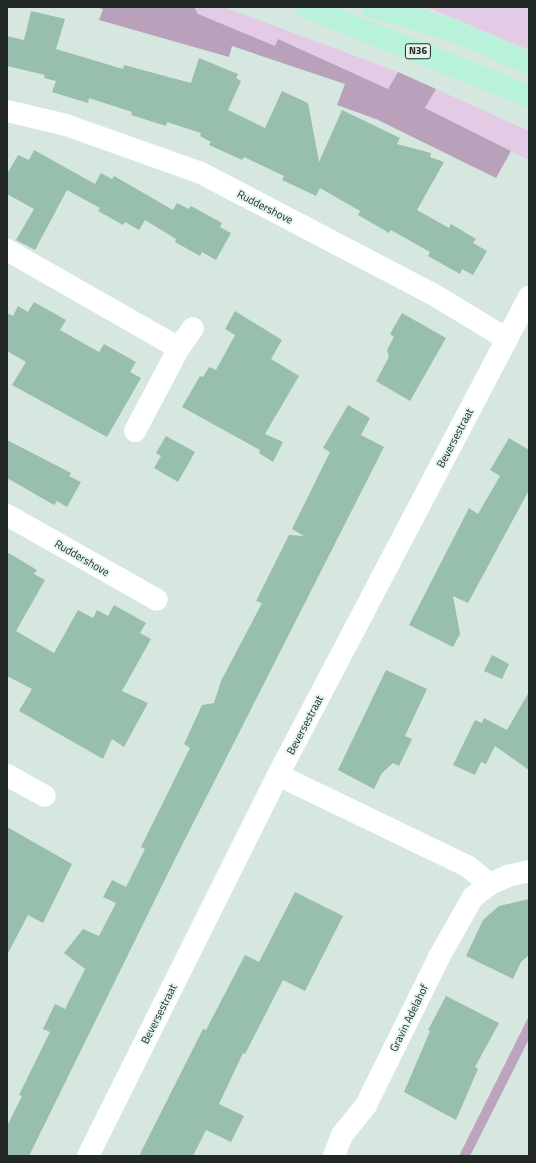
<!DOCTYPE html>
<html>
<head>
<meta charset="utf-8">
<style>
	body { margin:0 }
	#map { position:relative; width:536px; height:1163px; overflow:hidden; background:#d6e7df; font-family:"Titillium Web",sans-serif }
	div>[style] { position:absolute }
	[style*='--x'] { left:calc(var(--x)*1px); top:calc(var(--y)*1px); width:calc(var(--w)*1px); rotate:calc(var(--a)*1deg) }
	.green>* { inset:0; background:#e3cbe5 }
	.forest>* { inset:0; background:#b9a0bb }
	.water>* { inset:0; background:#bca3be }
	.building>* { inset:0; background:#98bead }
	.minor>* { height:22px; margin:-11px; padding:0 11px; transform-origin:11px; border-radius:11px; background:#fff }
	.major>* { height:22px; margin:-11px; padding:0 11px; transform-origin:11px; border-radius:11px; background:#b9f2da }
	span { translate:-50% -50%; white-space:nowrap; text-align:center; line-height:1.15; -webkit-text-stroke:3.5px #e3f5ec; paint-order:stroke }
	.shield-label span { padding:1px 3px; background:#e3f5ec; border:1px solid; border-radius:3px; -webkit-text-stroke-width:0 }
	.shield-label { font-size:10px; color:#232926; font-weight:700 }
	.street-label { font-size:11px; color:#232926 }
	.frame { position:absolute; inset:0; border:8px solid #232926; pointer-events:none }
</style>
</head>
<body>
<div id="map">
	<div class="green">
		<div style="clip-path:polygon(194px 7px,224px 7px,398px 72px,388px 89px,278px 39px,275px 46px,197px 14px)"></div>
		<div style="clip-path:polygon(426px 7px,529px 7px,529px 50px,458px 20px)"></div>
		<div style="clip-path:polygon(436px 89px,529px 131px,529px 160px,425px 108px)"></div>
	</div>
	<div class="forest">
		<div style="clip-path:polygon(94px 7px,194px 7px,198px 14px,275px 46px,278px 39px,388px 89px,398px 72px,436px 89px,425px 108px,511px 151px,496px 178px,376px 119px,337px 105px,345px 84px,232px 46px,229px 57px,99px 20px,103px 9px)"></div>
	</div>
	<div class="water">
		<div style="clip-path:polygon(529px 1016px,529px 1039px,470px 1156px,459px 1156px)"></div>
	</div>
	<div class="building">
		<div style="clip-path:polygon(31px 11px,65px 19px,56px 49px,123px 69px,124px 65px,191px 83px,199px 58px,238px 74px,236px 78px,241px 81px,228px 110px,265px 128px,282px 91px,308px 103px,319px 162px,342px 110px,400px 138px,397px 144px,431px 153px,430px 157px,444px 162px,417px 210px,449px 228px,451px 224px,476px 239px,473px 243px,487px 251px,473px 275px,462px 269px,460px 274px,428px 256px,430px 252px,407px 239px,391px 230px,389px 233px,358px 215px,360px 211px,320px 188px,316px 196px,282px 180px,284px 176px,244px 157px,242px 160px,209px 145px,211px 142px,200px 136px,201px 133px,167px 122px,166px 126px,131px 115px,132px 112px,89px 98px,88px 103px,52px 92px,56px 81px,44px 78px,45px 75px,7px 66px,7px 36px,24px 40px)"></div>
		<div style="clip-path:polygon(34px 150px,95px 184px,101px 173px,112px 179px,114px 176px,173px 210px,177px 203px,189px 209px,191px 206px,222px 223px,220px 227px,231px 233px,216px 260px,202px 252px,200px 256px,175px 242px,176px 239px,145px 220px,139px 230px,125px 222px,123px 225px,98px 211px,100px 208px,67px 190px,35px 250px,16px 240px,34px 209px,7px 194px,7px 174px,18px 155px,29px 160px)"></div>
		<div style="clip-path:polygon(34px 302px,66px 320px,60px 330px,99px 352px,104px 344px,136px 362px,130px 372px,141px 378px,107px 437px,12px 385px,26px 362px,7px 351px,7px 313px,13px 316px,18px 306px,28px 312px)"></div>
		<div style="clip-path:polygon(235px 311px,282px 340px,271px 359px,299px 376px,265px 434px,283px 442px,273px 462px,259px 453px,260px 450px,182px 407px,200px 376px,203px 377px,209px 367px,216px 370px,235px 335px,225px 329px)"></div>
		<div style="clip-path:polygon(402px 313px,446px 338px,410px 401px,376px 381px,389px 357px,387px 350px,394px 337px,390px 334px)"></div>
		<div style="clip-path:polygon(348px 405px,370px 418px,361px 435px,384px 447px,177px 855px,29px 1156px,7px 1156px,7px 1126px,22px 1096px,19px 1095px,50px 1032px,43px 1029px,55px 1004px,65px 1009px,85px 969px,64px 953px,83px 929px,99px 936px,116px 903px,103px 897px,112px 880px,126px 887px,145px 849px,141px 847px,190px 748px,184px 744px,202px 705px,214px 703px,221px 681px,262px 603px,256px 601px,289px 535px,304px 536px,292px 529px,330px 452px,323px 448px)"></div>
		<div style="clip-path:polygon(166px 436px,195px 452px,178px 482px,154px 468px,161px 456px,156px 453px)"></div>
		<div style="clip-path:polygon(509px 438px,529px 450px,529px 490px,468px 603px,453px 596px,460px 634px,453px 647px,409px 625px,469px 508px,478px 514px,500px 476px,490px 470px)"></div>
		<div style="clip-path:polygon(7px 440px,71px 473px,69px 476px,81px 482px,67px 507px,57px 501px,54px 505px,7px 478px)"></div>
		<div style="clip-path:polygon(7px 552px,37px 570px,34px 574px,45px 580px,16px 631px,54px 653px,78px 610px,93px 618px,97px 610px,108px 616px,114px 605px,146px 623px,140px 633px,151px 639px,122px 691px,148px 703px,124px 747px,112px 739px,103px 759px,19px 711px,32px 689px,7px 676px)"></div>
		<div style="clip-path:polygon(492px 655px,509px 664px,502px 679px,484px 671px)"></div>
		<div style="clip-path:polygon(386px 670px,427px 689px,405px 736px,412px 739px,399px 766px,393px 763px,382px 773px,374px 789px,338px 770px)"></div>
		<div style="clip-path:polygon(529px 692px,529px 770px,495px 746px,486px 764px,481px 762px,475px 775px,453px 765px,475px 720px,482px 723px,484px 718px,507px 730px)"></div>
		<div style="clip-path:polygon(7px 827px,72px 864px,43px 923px,28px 915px,7px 955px)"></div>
		<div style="clip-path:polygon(295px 892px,343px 916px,305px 991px,283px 980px,245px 1054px,243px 1053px,219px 1104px,244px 1116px,231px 1142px,206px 1130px,193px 1156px,139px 1156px,203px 1029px,206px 1030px,245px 955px,259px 962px)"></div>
		<div style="clip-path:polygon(529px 899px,529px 955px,521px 962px,513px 979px,466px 956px,483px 920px,499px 906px)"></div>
		<div style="clip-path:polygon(446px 996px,499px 1023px,475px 1067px,478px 1069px,456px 1120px,404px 1092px,430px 1031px,428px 1030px)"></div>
	</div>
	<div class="minor">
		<div style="--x:7;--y:111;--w:61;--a:13.3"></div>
		<div style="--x:66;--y:125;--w:143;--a:19.6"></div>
		<div style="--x:201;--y:173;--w:259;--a:27.6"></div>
		<div style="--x:431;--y:293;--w:89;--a:31.2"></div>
		<div style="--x:7;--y:250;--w:198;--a:29.7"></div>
		<div style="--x:135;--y:431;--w:94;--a:-62.1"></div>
		<div style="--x:179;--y:348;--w:24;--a:-55"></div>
		<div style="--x:7;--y:515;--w:172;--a:29.5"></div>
		<div style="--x:7;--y:775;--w:43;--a:28.9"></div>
		<div style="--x:278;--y:775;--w:210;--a:25.7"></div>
		<div style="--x:467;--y:866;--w:29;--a:38"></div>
		<div style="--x:88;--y:1156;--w:426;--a:-63.5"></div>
		<div style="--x:278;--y:775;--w:540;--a:-62.3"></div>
		<div style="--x:334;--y:1156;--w:22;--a:-69"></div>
		<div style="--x:342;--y:1135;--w:38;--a:-51"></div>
		<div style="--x:366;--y:1105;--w:165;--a:-63.7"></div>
		<div style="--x:439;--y:957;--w:69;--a:-60.5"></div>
		<div style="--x:473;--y:897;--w:21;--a:-37"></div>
		<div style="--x:490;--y:884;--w:20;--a:-24"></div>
		<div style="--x:508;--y:876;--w:22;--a:-13"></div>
	</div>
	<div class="major">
		<div style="--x:306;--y:7;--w:240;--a:21.8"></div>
		<div style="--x:373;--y:7;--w:85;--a:16.3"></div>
		<div style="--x:455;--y:31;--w:81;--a:23.4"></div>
	</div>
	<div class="shield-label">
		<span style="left:418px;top:51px">N36</span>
	</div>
	<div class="street-label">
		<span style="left:265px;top:207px;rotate:27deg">Ruddershove</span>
		<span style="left:455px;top:438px;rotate:-62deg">Beversestraat</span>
		<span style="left:82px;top:558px;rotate:30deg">Ruddershove</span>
		<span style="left:305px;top:725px;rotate:-62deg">Beversestraat</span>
		<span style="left:159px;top:1014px;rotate:-63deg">Beversestraat</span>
		<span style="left:409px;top:1018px;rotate:-64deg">Gravin Adelahof</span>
	</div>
	<div class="frame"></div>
</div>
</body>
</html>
